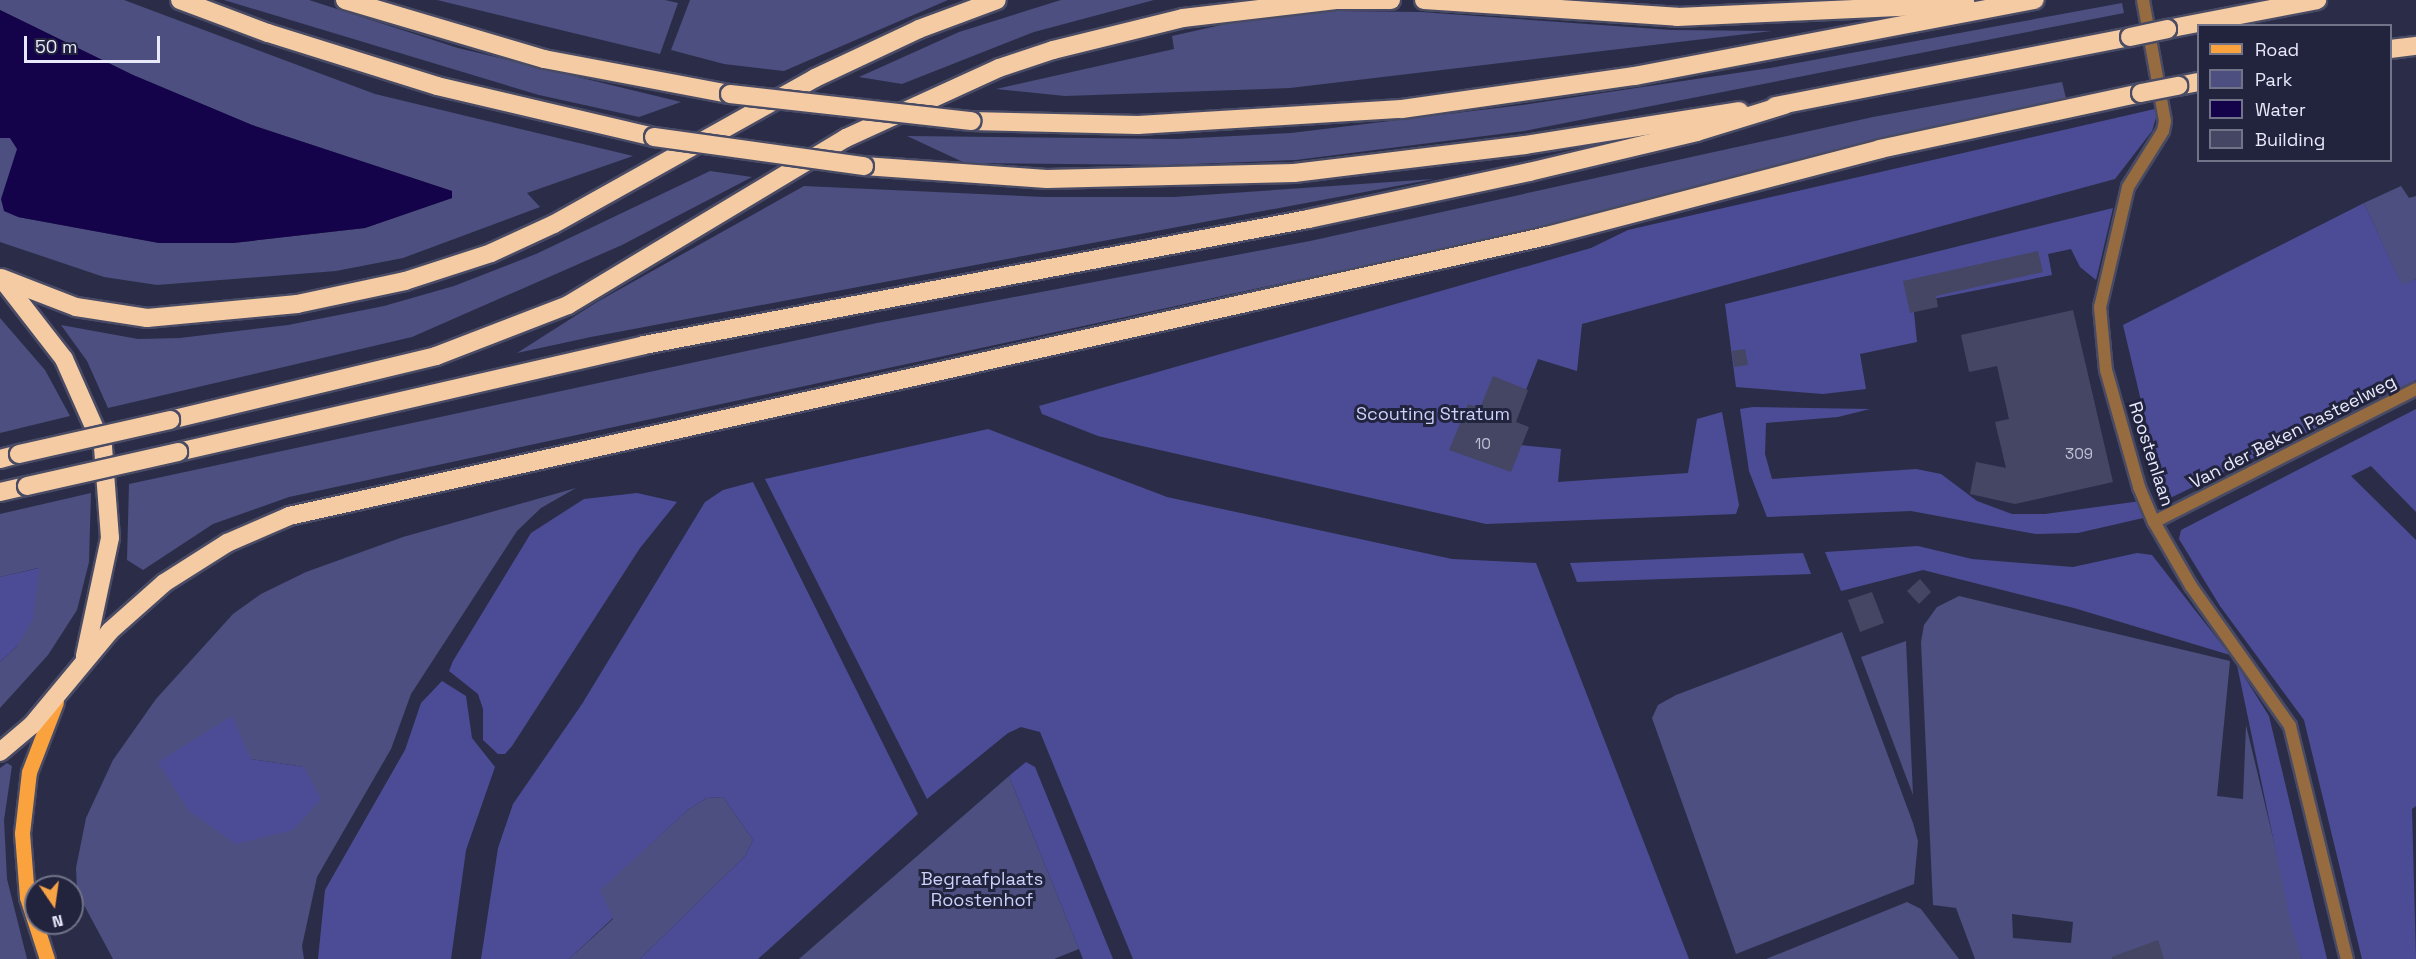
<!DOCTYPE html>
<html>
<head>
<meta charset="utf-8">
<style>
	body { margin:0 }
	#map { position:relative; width:2416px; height:959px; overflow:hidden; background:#2b2d48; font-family:"Space Grotesk",sans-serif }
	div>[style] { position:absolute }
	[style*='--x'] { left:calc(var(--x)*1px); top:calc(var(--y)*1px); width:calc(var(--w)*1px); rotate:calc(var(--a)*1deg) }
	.green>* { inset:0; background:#4c4f7f }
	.forest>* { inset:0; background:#4c4c96 }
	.water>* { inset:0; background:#14034a }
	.building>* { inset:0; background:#444663 }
	.roads { filter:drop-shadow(2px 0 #494b65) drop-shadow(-2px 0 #494b65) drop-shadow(0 2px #494b65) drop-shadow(0 -2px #494b65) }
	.street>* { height:12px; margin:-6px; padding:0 6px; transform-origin:6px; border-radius:6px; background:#956b3f }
	.primary>* { height:15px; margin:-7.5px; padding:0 7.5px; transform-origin:7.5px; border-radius:7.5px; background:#faa33e }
	.highway>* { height:18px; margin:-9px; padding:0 9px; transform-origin:9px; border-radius:9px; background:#f5cba3 }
	.bridges { filter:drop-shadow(2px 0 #494b65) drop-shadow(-2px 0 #494b65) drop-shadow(0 2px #494b65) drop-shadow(0 -2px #494b65) }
	.highway-bridge>* { height:18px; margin:-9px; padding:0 9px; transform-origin:9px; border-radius:9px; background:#f5cba3 }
	span { translate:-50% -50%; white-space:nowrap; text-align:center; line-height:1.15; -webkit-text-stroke:6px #22233d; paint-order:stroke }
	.number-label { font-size:15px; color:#bfc1d6 }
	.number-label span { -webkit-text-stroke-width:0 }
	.park-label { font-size:18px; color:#cdd2fc }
	.street-label { font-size:18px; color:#e8eafc }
	.legend { position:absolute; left:2197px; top:24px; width:195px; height:138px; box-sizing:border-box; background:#22233d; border:2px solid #717389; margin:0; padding:8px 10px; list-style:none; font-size:18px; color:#e8eafc }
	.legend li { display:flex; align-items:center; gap:12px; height:30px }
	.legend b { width:30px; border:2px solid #717389 }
	.north { position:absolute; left:24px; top:875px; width:60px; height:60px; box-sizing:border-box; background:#22233d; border:2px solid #717389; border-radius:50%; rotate:167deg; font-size:16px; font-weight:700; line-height:24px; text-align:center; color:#e8eafc }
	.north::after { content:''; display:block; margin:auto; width:21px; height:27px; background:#f5a345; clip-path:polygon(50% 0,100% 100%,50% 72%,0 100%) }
	.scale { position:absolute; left:24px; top:36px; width:136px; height:27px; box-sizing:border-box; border:3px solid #e8eafc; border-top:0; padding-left:8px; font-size:18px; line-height:21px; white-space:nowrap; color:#e8eafc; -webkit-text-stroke:4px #22233d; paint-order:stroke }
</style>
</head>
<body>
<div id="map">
	<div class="green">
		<div style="clip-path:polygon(0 0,124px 0,375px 94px,633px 156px,527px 193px,540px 207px,403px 258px,336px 271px,157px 285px,104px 277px,0 242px,0 138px,10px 138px,17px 148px,18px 217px,159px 243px,233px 243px,365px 228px,452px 198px,452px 191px,252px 125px,133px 75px,0 10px)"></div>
		<div style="clip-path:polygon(224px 0,309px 0,458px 48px,681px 102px,639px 117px,539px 95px)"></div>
		<div style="clip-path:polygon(437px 0,665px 0,678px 3px,660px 54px)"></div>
		<div style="clip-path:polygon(690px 0,948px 0,784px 71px,724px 64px,671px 50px)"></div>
		<div style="clip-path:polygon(1061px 0,1154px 0,1034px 32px,902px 84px,859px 77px,959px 32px)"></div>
		<div style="clip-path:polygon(2122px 3px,2124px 13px,1524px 131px,1296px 160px,1168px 165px,965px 163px,907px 136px,1177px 139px,1291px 133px,1522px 105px,1770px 68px)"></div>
		<div style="clip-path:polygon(1337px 11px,1421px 12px,1671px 30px,1772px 31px,1290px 88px,1065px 96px,996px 89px,1174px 49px,1172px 36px,1261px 16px)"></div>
		<div style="clip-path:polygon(2062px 82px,2066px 98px,1790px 162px,1543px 227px,289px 497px,213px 524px,143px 570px,127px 560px,129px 484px,877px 323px,1310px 241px,1873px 117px)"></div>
		<div style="clip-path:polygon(710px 171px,752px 177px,622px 245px,412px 337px,108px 408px,87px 361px,61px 325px,138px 339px,180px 338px,288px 325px,384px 306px,454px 286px,536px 254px)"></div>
		<div style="clip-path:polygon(1434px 179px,591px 337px,517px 353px,597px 302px,804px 186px,1045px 197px,1174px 197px)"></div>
		<div style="clip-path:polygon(2401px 186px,2409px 198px,2416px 196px,2416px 279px,2402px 286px,2364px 203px)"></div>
		<div style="clip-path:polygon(0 318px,45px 370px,70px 416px,0 433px)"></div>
		<div style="clip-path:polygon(evenodd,576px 488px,541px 508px,517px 531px,411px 694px,391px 749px,317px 877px,302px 946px,304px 959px,113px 959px,77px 892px,76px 868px,86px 818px,113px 760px,156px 699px,233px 614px,261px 594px,306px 572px,403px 537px,576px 488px,251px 759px,304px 767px,158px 762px,251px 759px)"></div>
		<div style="clip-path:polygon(91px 493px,89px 562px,77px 610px,48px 655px,0 708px,0 662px,17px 646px,38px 568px,0 577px,0 514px)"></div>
		<div style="clip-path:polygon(evenodd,1959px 596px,2230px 661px,2217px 796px,2243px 799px,2246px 725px,2302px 959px,1975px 959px,1956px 908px,1933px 905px,1921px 642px,1924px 625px,1937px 607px,1959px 596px,2012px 914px,2073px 922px,2071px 943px,2013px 938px,2012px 914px)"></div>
		<div style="clip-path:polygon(1842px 632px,1913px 823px,1918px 841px,1914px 884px,1736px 954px,1652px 718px,1658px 705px,1676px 695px)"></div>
		<div style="clip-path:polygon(1906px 641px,1913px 795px,1861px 657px)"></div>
		<div style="clip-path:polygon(7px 763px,12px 766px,4px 820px,7px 879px,27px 959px,0 959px,0 768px)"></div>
		<div style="clip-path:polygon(1009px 776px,1079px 949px,1054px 959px,799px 959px)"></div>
		<div style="clip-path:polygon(723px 797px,753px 840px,745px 856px,640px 959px,569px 959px,613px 919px,599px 890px,689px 809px,707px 798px)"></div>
		<div style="clip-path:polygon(1907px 902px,1921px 909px,1959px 959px,1766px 959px)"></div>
	</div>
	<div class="forest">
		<div style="clip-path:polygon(2159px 108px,2152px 131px,2115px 179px,1582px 324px,1577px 371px,1538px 359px,1513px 423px,1520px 445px,1561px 449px,1558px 482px,1688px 473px,1697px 419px,1722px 412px,1739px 505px,1736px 514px,1486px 524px,1098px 436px,1042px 414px,1039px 406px,1591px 248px,1628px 230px)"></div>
		<div style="clip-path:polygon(2364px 203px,2402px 285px,2416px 279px,2416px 380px,2168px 499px,2162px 489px,2123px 325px)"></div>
		<div style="clip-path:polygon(2113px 208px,2096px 280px,2080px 267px,2071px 249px,2048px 254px,2052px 275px,1913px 303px,1917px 342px,1860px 354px,1866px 389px,1823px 394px,1736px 387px,1725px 304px)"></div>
		<div style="clip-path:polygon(1753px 407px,1870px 409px,1838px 417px,1766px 423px,1765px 454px,1772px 479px,1916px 469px,1941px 474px,1977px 501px,2012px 514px,2045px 514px,2141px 501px,2143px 518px,2078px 533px,2036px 534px,1911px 511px,1767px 517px,1749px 471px,1740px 409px)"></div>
		<div style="clip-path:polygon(2416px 409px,2416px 512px,2371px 466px,2351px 476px,2416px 540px,2416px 806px,2412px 809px,2416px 959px,2362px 959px,2304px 720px,2220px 606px,2179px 539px,2181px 530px)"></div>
		<div style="clip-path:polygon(988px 429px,1167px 497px,1452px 559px,1536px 563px,1689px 959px,1133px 959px,1040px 732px,1021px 727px,1008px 733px,927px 799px,765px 479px)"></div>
		<div style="clip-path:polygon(753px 482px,918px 814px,758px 959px,640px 959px,745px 856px,753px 840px,723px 797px,707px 798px,689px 809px,600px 890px,613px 918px,569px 959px,481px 959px,498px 848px,513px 804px,582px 704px,705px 502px,723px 490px)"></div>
		<div style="clip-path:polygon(637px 493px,677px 502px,640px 548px,512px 746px,505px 754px,498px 754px,483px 740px,483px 709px,478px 694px,449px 671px,453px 661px,531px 533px,584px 499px)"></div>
		<div style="clip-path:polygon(1918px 546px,1972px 559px,2073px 567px,2137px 553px,2152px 555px,2230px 655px,2074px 608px,1923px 570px,1841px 591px,1825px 552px)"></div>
		<div style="clip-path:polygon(1803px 553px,1811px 574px,1577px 582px,1570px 563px)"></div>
		<div style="clip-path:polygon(39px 568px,33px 619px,17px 646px,0 662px,0 577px)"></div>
		<div style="clip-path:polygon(2237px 665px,2269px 716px,2327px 959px,2302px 959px,2292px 929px)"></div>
		<div style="clip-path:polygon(442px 681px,466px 696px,472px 738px,495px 767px,466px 850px,451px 959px,318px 959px,325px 890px,405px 750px,421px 703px)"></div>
		<div style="clip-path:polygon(232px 716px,251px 759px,304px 767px,321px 799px,293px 830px,236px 844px,189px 811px,158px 762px)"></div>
		<div style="clip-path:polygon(1026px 762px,1035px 767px,1113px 959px,1083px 959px,1009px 776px)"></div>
	</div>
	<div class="water">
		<div style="clip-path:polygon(0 10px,133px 75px,252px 125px,452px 191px,452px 198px,365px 228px,233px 243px,159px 243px,18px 217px,4px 211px,1px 199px,17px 149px,10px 138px,0 138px)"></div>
	</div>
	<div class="building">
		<div style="clip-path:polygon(2038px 251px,2043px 272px,1936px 296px,1938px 307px,1910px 313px,1903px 281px)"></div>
		<div style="clip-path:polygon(2073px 310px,2113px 482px,2015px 504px,1970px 494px,1976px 462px,2006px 468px,1995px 422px,2009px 419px,1997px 366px,1969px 372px,1961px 335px)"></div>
		<div style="clip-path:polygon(1745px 349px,1748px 365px,1734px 367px,1732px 351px)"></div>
		<div style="clip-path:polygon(1493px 376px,1528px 390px,1516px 422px,1529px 427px,1511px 472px,1449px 450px,1468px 404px,1480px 408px)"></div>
		<div style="clip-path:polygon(1920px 579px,1931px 592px,1919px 604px,1907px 591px)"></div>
		<div style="clip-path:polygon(1872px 592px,1884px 623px,1860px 632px,1848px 600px)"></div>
		<div style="clip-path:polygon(2158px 940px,2164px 959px,2112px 959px,2112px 957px)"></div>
	</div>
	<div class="roads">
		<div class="street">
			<div style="--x:2143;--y:0;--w:123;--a:79.7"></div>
			<div style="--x:2165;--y:121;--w:10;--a:101"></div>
			<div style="--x:2163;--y:131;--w:66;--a:122"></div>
			<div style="--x:2128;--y:187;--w:123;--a:103.1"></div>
			<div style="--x:2100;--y:307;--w:63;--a:84.6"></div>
			<div style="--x:2106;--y:370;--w:122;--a:74.2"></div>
			<div style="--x:2139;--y:487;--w:38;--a:67"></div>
			<div style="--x:2154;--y:522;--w:74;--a:60"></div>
			<div style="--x:2191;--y:586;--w:171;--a:54.7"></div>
			<div style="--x:2290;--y:726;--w:240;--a:76.3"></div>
			<div style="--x:2154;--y:522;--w:294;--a:-26.9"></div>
		</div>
		<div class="primary">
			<div style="--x:47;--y:959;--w:65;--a:-107.9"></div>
			<div style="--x:27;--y:897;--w:64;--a:-94.5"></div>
			<div style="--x:22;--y:833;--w:61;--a:-83.5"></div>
			<div style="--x:29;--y:772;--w:75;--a:-68.9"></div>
		</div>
		<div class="highway">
			<div style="--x:180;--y:0;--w:94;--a:20.6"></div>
			<div style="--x:268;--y:33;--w:177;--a:17.4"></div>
			<div style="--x:437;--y:86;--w:223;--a:13.2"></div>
			<div style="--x:345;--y:0;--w:208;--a:16.5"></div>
			<div style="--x:544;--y:59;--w:189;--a:10.7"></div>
			<div style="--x:1424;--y:0;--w:254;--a:3.8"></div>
			<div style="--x:1677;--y:17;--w:289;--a:-2.6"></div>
			<div style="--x:2167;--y:29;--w:153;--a:-10.9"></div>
			<div style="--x:2390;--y:49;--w:26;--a:-7"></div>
			<div style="--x:2178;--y:86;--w:20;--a:-11"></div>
			<div style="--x:1775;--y:106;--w:362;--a:-11"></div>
			<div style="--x:971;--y:121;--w:167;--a:1.4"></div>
			<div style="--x:1138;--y:125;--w:264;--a:-3.5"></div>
			<div style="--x:1402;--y:109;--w:235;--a:-8.1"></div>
			<div style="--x:1635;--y:76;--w:407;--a:-10.8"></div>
			<div style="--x:864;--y:166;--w:183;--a:4.1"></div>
			<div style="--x:1047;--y:179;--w:247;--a:-1.4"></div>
			<div style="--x:1294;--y:173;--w:233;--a:-6.9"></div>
			<div style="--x:1525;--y:145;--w:217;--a:-9"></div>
			<div style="--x:1;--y:278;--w:80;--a:21.1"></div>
			<div style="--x:76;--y:307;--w:72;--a:8.8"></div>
			<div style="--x:147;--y:318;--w:151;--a:-5.3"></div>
			<div style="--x:297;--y:304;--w:110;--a:-12"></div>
			<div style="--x:405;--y:281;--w:90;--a:-18"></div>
			<div style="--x:491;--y:253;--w:69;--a:-24.7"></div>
			<div style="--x:554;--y:224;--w:299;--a:-29.2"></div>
			<div style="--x:815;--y:78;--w:115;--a:-25.2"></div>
			<div style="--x:919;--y:29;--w:83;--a:-20.4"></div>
			<div style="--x:2;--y:279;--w:101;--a:52.2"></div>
			<div style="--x:64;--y:359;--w:96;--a:66.1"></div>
			<div style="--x:103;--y:447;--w:91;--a:85.6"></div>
			<div style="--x:110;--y:538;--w:121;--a:102"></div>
			<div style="--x:170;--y:420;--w:274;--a:-13.5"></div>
			<div style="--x:436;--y:356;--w:142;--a:-21.1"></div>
			<div style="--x:568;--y:305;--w:324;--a:-31"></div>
			<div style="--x:846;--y:138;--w:168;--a:-24.6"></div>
			<div style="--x:999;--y:68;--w:57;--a:-18.4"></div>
			<div style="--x:1053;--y:50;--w:134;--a:-13.8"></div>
			<div style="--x:1183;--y:18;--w:154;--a:-6.7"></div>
			<div style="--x:1336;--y:0;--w:55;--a:0"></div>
			<div style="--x:178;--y:452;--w:478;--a:-12.9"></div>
			<div style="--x:644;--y:345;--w:676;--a:-10.74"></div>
			<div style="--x:1308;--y:219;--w:226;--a:-12"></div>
			<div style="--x:1529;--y:172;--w:173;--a:-13.4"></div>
			<div style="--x:1697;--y:132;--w:92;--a:-17.1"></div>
			<div style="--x:0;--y:459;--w:20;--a:-15"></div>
			<div style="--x:0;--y:492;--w:28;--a:-13"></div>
			<div style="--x:0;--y:752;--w:42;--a:-40.2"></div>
			<div style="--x:32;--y:725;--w:122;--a:-50.3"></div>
			<div style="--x:110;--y:631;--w:72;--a:-41.6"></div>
			<div style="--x:164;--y:583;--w:75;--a:-32.4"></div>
			<div style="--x:227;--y:543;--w:68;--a:-23.5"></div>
			<div style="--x:289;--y:516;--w:1289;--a:-12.55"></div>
			<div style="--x:1547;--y:236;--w:344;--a:-14.6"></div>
			<div style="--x:1880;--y:149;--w:267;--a:-12.1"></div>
		</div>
	</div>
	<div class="bridges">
		<div class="highway-bridge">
			<div style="--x:2130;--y:37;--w:38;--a:-12"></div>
			<div style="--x:2141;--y:93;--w:38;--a:-11"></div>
			<div style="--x:730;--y:94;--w:243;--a:6.4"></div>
			<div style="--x:654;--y:137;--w:212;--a:7.9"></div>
			<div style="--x:19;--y:454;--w:155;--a:-12.7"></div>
			<div style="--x:27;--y:486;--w:155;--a:-12.7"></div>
		</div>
	</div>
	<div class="number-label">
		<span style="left:1483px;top:444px">10</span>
		<span style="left:2079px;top:454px">309</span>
	</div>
	<div class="park-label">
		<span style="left:1433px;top:414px">Scouting Stratum</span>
		<span style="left:982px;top:890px">Begraafplaats<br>Roostenhof</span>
	</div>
	<div class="street-label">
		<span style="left:2293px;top:432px;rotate:-27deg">Van der Beken Pasteelweg</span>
		<span style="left:2151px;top:454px;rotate:72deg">Roostenlaan</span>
	</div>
	<ul class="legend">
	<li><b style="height:8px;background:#faa33e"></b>Road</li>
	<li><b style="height:16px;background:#4c4f7f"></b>Park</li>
	<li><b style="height:16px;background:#14034a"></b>Water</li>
	<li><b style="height:16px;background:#444663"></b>Building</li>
	</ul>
	<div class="north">N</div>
	<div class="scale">50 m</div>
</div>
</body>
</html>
